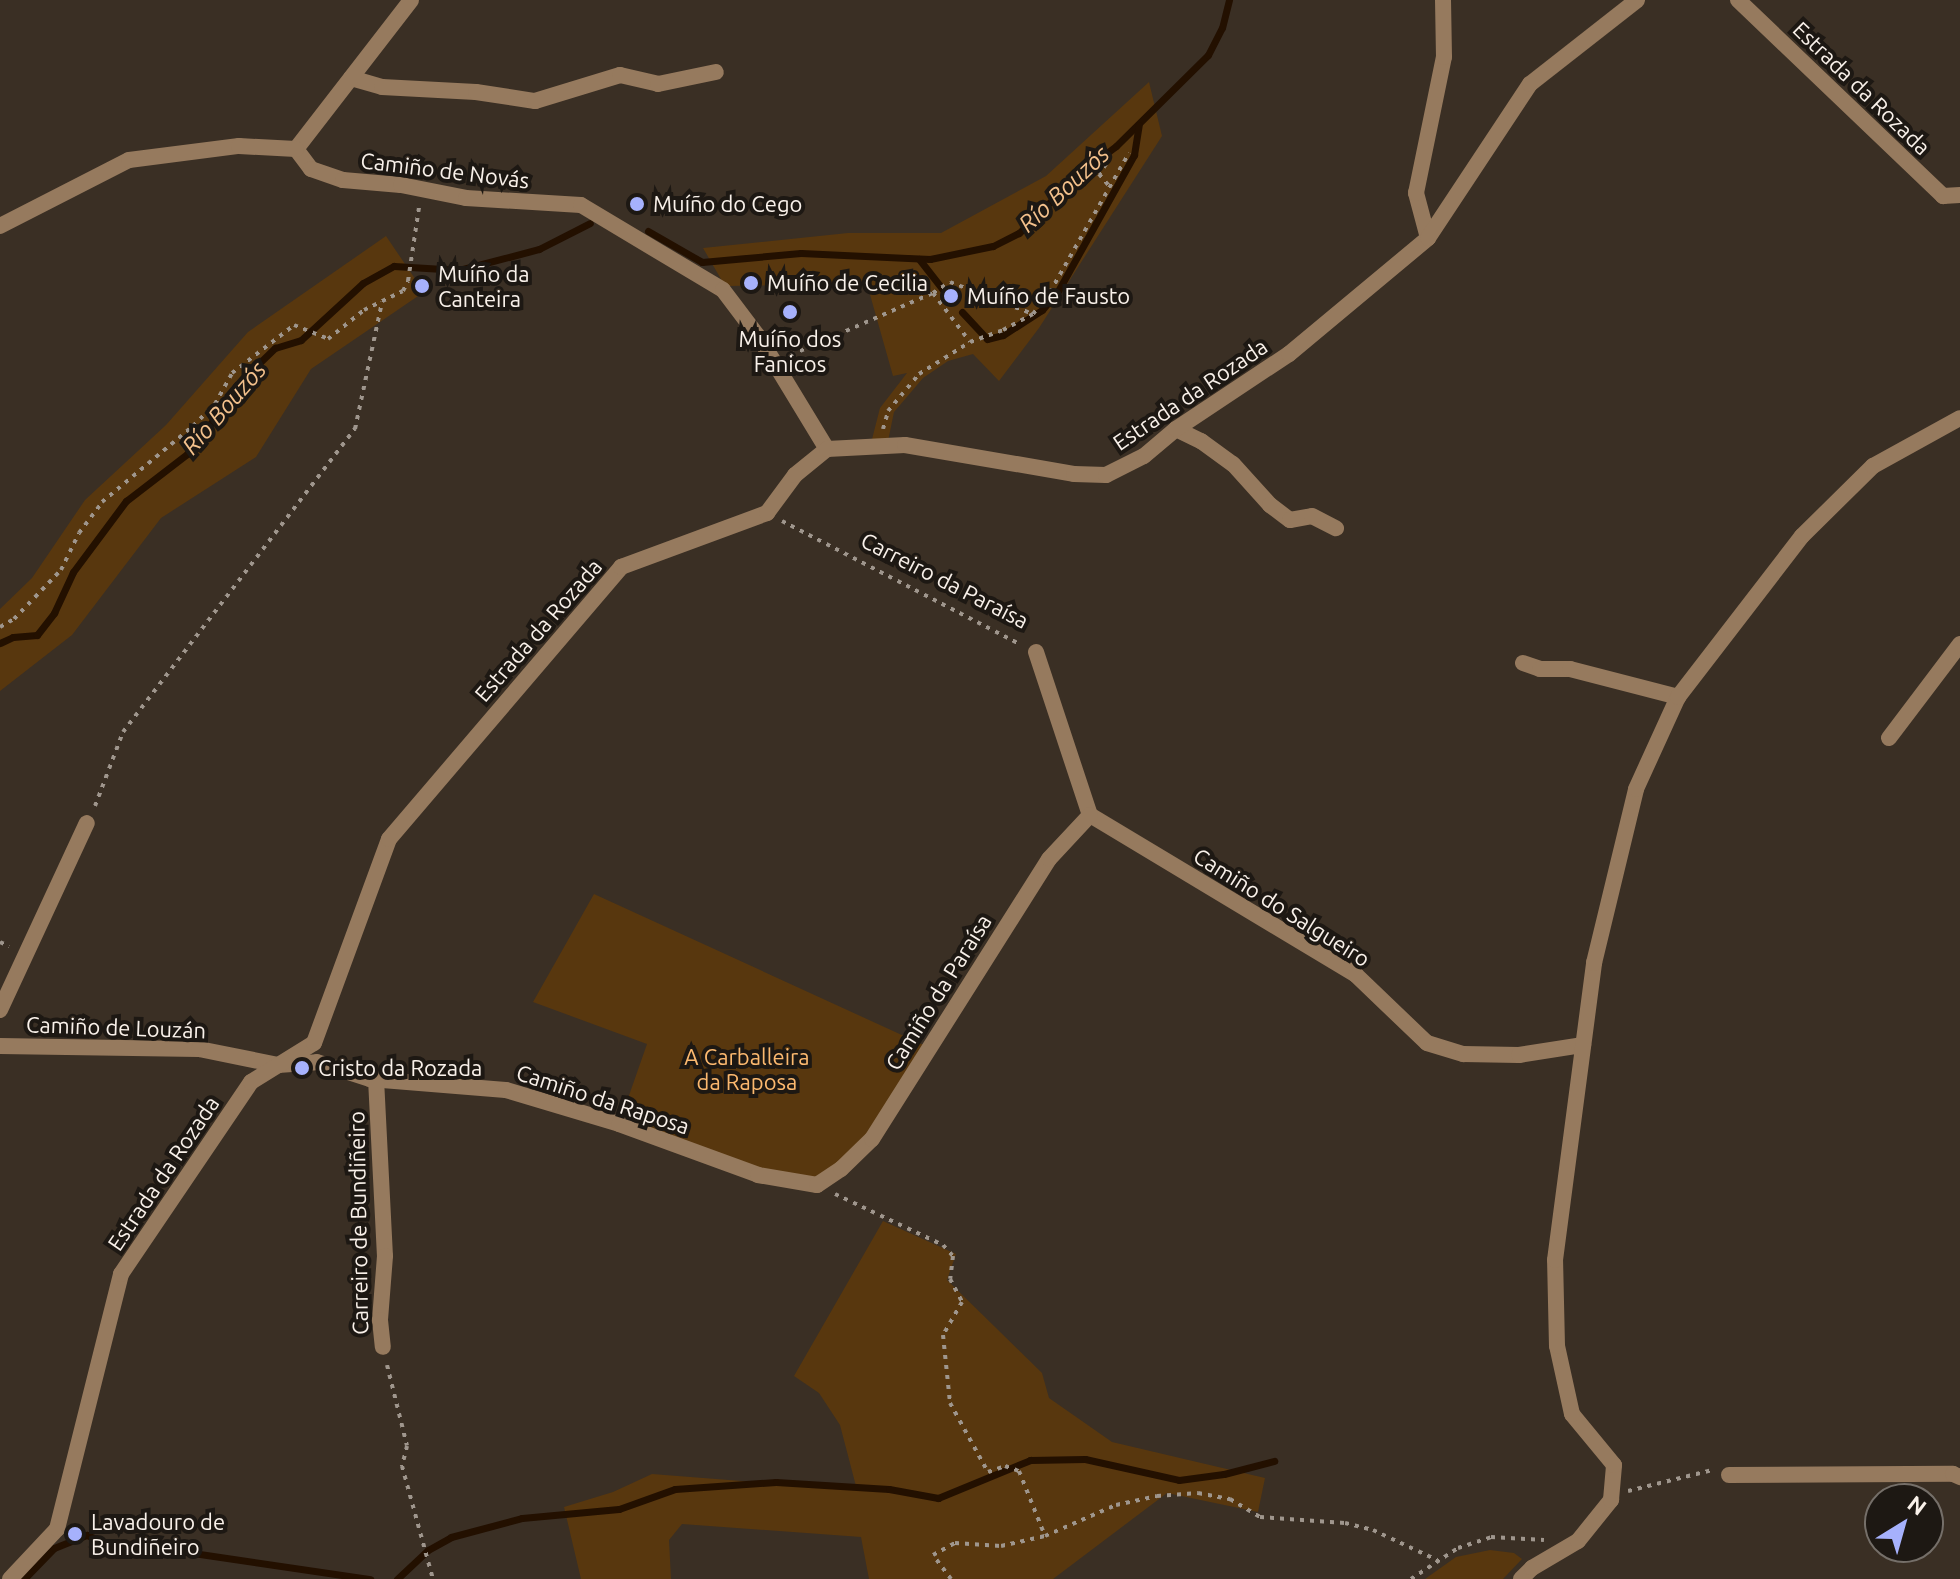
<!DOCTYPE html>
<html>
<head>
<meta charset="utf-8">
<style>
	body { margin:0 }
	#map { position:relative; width:1960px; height:1579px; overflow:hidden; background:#3a2f24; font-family:Ubuntu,sans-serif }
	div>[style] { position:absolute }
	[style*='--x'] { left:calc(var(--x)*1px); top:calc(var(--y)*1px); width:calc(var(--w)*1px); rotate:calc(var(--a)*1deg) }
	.green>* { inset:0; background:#58370e }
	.stream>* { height:7px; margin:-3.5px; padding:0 3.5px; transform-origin:3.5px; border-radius:3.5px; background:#231000 }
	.path>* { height:4px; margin-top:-2px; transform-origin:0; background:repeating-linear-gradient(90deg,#9f968d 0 4px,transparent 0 10px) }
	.street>* { height:16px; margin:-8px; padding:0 8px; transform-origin:8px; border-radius:8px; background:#967a5e }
	.dots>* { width:22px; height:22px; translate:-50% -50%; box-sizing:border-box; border:4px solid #1d1813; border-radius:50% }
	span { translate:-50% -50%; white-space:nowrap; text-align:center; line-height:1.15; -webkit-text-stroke:8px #1d1813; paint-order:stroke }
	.street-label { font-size:22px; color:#f9f1ea }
	.poi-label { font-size:22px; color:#f9f1ea }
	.left { translate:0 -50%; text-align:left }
	.park-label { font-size:22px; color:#fcb96f }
	.water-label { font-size:24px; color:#f4c18c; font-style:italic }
	.north { position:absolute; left:1864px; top:1483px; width:80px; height:80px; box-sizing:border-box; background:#1d1813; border:2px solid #756f69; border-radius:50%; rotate:37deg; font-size:22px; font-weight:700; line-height:32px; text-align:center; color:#f9f1ea }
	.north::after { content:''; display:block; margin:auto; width:28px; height:36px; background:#a6b1fc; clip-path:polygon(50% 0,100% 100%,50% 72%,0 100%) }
</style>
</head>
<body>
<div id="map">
	<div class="green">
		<div style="clip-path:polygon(1149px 82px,1162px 136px,1039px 328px,999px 381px,973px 354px,948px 361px,923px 378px,894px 412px,887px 446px,870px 447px,880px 408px,907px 373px,893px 376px,867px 284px,725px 286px,703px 248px,848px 233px,941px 233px,1046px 176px)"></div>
		<div style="clip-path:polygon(386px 236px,424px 292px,311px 369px,256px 457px,161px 518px,72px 635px,0 691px,0 609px,32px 578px,85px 500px,166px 425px,248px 332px)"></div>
		<div style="clip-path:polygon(594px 894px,928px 1047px,872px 1139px,817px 1185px,619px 1124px,647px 1044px,533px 1002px)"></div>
		<div style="clip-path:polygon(883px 1221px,956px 1254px,947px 1280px,1042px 1373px,1049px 1398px,1112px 1442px,1265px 1478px,1258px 1512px,1167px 1493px,1053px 1579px,869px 1579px,861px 1537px,682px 1524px,669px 1540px,671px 1579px,581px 1579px,564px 1507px,613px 1492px,652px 1474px,857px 1490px,840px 1425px,819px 1393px,794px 1376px)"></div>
		<div style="clip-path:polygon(1490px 1550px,1514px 1553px,1522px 1559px,1503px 1579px,1425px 1579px,1456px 1557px)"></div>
	</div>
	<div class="stream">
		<div style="--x:648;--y:231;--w:62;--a:29.9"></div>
		<div style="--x:702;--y:262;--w:99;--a:-5.2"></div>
		<div style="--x:801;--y:253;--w:129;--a:2.7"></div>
		<div style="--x:930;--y:259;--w:64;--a:-11.7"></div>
		<div style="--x:993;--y:246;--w:29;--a:-27"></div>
		<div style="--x:1019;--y:233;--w:79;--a:-45"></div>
		<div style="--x:1075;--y:177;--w:51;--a:-37.1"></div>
		<div style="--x:1116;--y:146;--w:129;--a:-44.7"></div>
		<div style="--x:1208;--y:55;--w:30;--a:-63"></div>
		<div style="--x:1222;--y:28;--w:29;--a:-76"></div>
		<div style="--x:919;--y:259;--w:39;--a:52"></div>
		<div style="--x:962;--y:312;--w:37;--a:47"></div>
		<div style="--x:987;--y:339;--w:16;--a:-14"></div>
		<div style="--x:1003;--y:335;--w:46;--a:-32.7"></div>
		<div style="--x:1042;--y:310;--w:25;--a:-50"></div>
		<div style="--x:1058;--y:291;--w:156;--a:-60.8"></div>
		<div style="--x:1134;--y:155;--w:30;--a:-81"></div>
		<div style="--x:0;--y:643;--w:14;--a:-25"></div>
		<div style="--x:13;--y:637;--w:24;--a:-5"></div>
		<div style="--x:37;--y:635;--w:28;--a:-52"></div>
		<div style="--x:54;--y:613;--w:45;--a:-65.1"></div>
		<div style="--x:73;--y:572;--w:89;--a:-53.3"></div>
		<div style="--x:126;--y:501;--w:77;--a:-37.6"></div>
		<div style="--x:187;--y:454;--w:106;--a:-52.3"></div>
		<div style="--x:252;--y:370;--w:32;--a:-44"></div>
		<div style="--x:275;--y:348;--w:27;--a:-17"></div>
		<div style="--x:301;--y:340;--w:84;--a:-42.6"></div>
		<div style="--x:363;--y:283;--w:35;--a:-29"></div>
		<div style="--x:394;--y:266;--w:65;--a:3.5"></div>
		<div style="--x:459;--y:270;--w:83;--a:-14.7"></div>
		<div style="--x:539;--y:249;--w:57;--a:-27"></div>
		<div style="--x:24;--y:1579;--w:43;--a:-45.9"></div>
		<div style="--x:54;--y:1548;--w:35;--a:-22"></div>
		<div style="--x:87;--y:1535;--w:47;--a:23.8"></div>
		<div style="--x:130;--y:1554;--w:10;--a:-79"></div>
		<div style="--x:132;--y:1544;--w:241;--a:8.4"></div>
		<div style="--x:397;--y:1579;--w:42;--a:-43.1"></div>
		<div style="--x:428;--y:1550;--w:26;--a:-29"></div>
		<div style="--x:451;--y:1537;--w:73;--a:-15"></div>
		<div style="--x:522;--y:1518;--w:97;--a:-5.3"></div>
		<div style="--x:619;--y:1509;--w:59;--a:-19.7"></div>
		<div style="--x:675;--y:1489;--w:101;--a:-4"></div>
		<div style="--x:776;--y:1482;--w:113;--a:3.5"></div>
		<div style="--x:889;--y:1489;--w:50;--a:10.4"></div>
		<div style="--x:938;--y:1498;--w:100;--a:-22.4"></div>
		<div style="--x:1030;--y:1460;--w:55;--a:-1"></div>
		<div style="--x:1085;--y:1459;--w:96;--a:12.6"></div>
		<div style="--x:1179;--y:1480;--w:45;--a:-7.6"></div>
		<div style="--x:1224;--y:1474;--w:52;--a:-14.6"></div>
	</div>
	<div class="path">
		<div style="--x:1106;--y:164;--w:12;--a:125"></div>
		<div style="--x:1099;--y:174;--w:16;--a:50"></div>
		<div style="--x:933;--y:293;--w:61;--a:52.9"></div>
		<div style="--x:791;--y:355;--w:155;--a:-23.6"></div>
		<div style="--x:933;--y:293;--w:20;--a:-33"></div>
		<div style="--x:950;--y:282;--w:89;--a:21.1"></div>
		<div style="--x:883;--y:429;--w:19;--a:-74"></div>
		<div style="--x:888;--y:411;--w:48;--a:-50"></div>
		<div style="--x:919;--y:374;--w:60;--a:-32.1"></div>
		<div style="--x:970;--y:342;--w:35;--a:-20"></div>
		<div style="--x:1003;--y:330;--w:34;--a:-28"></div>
		<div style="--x:1033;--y:314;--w:28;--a:-52"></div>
		<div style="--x:1050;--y:292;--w:160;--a:-60.4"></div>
		<div style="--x:782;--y:521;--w:267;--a:27.4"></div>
		<div style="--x:0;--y:627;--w:16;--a:-30"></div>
		<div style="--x:14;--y:619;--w:68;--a:-46.2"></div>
		<div style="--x:61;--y:570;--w:41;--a:-64.1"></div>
		<div style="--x:79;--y:533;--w:39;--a:-53"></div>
		<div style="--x:102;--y:502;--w:119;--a:-39.9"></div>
		<div style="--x:193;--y:426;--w:31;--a:-45"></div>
		<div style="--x:215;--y:404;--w:35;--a:-61"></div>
		<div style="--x:232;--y:373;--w:78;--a:-37.7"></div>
		<div style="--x:294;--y:325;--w:37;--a:22"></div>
		<div style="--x:328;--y:339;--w:46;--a:-38.9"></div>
		<div style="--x:364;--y:310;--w:43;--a:-26"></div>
		<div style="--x:403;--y:291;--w:11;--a:-63"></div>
		<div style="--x:408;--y:281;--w:75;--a:-81.5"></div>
		<div style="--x:95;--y:806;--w:79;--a:-69.3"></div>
		<div style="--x:123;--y:732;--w:382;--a:-52.6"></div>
		<div style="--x:355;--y:429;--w:130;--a:-78"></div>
		<div style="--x:0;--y:942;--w:10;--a:24"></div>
		<div style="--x:835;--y:1194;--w:119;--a:25.3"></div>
		<div style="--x:943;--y:1245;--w:15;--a:48"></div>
		<div style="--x:953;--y:1256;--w:23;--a:97"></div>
		<div style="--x:950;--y:1279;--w:26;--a:62"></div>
		<div style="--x:962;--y:1302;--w:38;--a:120"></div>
		<div style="--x:943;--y:1335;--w:68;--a:84.1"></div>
		<div style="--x:950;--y:1403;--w:79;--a:61.2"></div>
		<div style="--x:988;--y:1472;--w:18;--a:-19"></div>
		<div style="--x:1005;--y:1466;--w:15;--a:20"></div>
		<div style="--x:1019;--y:1471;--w:70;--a:68.2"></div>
		<div style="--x:387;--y:1365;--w:83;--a:76.1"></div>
		<div style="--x:407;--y:1446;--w:21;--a:104"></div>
		<div style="--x:402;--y:1466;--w:117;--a:74.7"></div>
		<div style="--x:1628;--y:1491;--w:87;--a:-14"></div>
		<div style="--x:951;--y:1579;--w:30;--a:-127"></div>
		<div style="--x:933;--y:1555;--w:25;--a:-29"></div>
		<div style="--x:955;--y:1543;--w:46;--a:3.7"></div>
		<div style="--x:1001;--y:1546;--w:45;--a:-12.8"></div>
		<div style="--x:1045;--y:1536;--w:77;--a:-23.6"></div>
		<div style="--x:1116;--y:1505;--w:42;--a:-12.4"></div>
		<div style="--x:1157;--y:1496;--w:41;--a:-4.2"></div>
		<div style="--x:1198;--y:1493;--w:33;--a:11"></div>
		<div style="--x:1230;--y:1499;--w:35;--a:31"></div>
		<div style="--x:1260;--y:1517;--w:85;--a:4"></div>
		<div style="--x:1345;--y:1523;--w:29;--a:14"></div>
		<div style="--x:1373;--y:1530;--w:71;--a:25.1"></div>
		<div style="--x:1411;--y:1579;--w:56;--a:-33.4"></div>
		<div style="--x:1458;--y:1548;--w:35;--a:-18"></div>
		<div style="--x:1491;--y:1537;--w:53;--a:3.2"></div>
	</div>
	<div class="street">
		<div style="--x:1738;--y:0;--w:284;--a:43.7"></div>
		<div style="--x:1943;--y:196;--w:17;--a:-3"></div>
		<div style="--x:351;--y:78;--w:32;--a:16"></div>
		<div style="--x:382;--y:87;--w:94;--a:3"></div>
		<div style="--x:476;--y:92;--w:60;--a:8.7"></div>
		<div style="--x:535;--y:101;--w:89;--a:-17"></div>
		<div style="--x:620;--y:75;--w:39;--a:13"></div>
		<div style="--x:658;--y:84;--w:59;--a:-11.7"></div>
		<div style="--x:296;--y:149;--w:25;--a:53"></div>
		<div style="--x:311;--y:169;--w:34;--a:19"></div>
		<div style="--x:343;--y:180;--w:58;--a:4.9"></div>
		<div style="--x:401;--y:185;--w:66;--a:11.3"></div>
		<div style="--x:466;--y:198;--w:115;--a:3.5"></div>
		<div style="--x:581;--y:205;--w:165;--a:30.9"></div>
		<div style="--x:723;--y:290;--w:61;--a:52.9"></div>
		<div style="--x:760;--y:339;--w:129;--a:58.7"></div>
		<div style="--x:296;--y:149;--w:188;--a:-52.3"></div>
		<div style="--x:0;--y:226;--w:145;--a:-27.1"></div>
		<div style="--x:129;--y:160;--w:111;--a:-7.3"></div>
		<div style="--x:239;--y:146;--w:57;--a:3"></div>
		<div style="--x:1428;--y:238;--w:47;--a:-104.9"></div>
		<div style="--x:1416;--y:193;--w:139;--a:-78.4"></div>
		<div style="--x:1444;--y:57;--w:57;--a:-91"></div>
		<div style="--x:1176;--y:429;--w:28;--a:26"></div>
		<div style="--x:1201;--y:441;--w:39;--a:36"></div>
		<div style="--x:1233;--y:464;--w:55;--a:47.9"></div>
		<div style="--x:1270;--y:505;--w:25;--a:37"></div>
		<div style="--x:1290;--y:520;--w:22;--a:-10"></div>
		<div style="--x:1312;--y:516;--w:27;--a:27"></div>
		<div style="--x:1036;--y:652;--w:172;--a:71.7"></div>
		<div style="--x:1523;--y:663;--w:18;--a:19"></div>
		<div style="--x:1540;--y:669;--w:30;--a:0"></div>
		<div style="--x:1570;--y:669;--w:112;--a:14.5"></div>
		<div style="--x:1889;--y:738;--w:118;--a:-52.9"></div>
		<div style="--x:1090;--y:815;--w:310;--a:31"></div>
		<div style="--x:1356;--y:975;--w:98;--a:43.8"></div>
		<div style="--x:1427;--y:1043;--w:38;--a:17"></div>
		<div style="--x:1463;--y:1054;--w:56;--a:1"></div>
		<div style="--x:1519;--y:1055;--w:65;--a:-8.9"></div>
		<div style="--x:0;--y:1010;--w:206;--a:-65.1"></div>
		<div style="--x:0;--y:1046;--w:199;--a:0.9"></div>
		<div style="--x:199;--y:1049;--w:81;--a:11.4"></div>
		<div style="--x:278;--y:1065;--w:39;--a:-4"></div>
		<div style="--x:317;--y:1062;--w:56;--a:17.8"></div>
		<div style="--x:370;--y:1079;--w:136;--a:4.6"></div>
		<div style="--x:506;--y:1090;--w:118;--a:16.7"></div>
		<div style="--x:619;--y:1124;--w:148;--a:20.1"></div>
		<div style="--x:758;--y:1175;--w:60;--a:9.6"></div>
		<div style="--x:817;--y:1185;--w:29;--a:-34"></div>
		<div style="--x:841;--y:1169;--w:43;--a:-44.1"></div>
		<div style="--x:872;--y:1139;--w:331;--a:-57.7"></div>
		<div style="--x:1049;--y:859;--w:60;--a:-47"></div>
		<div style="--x:376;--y:1079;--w:177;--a:87.1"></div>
		<div style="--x:385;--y:1256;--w:64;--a:94.5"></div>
		<div style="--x:380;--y:1320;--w:27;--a:84"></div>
		<div style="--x:1729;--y:1475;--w:224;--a:-0.3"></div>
		<div style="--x:1953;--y:1474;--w:8;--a:23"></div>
		<div style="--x:10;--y:1579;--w:69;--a:-46.8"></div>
		<div style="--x:57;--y:1529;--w:263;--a:-75.9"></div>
		<div style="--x:121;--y:1274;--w:232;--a:-55.9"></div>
		<div style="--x:251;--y:1082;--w:74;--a:-31.8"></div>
		<div style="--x:314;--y:1043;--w:217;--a:-69.8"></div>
		<div style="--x:389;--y:839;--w:358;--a:-49.5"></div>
		<div style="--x:621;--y:567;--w:156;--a:-20.3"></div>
		<div style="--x:767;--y:513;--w:47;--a:-53.6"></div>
		<div style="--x:795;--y:475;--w:41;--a:-39.1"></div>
		<div style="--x:827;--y:449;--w:78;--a:-2.9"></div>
		<div style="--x:905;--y:445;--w:171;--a:9.7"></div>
		<div style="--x:1074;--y:474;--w:32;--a:2"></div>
		<div style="--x:1106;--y:475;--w:42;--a:-26.6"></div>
		<div style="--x:1144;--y:456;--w:42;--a:-40.2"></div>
		<div style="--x:1176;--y:429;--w:136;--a:-33.6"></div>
		<div style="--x:1289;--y:354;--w:181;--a:-39.8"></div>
		<div style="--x:1428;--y:238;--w:185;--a:-56.5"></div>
		<div style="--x:1530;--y:84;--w:136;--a:-38.1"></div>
		<div style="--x:1521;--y:1579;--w:16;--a:-45"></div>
		<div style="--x:1532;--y:1568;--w:53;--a:-30.4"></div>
		<div style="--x:1578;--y:1541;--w:53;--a:-51.2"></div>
		<div style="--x:1611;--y:1500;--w:35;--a:-85"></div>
		<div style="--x:1614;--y:1465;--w:66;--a:-129.5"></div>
		<div style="--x:1572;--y:1414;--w:70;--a:-102.4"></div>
		<div style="--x:1557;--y:1346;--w:86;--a:-91.3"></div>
		<div style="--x:1555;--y:1260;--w:300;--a:-82.5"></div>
		<div style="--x:1594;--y:963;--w:179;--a:-76.4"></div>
		<div style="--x:1636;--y:789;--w:101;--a:-65.5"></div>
		<div style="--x:1678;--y:697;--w:203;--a:-52.4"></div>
		<div style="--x:1802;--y:536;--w:100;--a:-44.6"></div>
		<div style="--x:1873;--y:466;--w:99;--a:-28.9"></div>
	</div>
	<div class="dots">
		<div style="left:637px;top:204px;background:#a6b1fc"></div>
		<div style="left:751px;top:283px;background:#a6b1fc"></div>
		<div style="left:422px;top:286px;background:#a6b1fc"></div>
		<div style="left:951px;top:296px;background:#a6b1fc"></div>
		<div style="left:790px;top:312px;background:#a6b1fc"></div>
		<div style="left:302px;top:1068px;background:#a6b1fc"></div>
		<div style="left:75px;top:1534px;background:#a6b1fc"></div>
	</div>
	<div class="street-label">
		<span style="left:1862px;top:88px;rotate:44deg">Estrada da Rozada</span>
		<span style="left:445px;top:170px;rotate:7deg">Camiño de Novás</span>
		<span style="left:1190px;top:394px;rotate:-34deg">Estrada da Rozada</span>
		<span style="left:945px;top:580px;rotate:27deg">Carreiro da Paraísa</span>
		<span style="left:538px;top:630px;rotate:-49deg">Estrada da Rozada</span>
		<span style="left:1282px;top:907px;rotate:32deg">Camiño do Salgueiro</span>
		<span style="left:938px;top:992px;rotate:-58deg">Camiño da Paraísa</span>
		<span style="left:116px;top:1027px;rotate:2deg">Camiño de Louzán</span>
		<span style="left:603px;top:1099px;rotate:18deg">Camiño da Raposa</span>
		<span style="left:163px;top:1173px;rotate:-56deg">Estrada da Rozada</span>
		<span style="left:358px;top:1223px;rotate:-91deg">Carreiro de Bundiñeiro</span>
	</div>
	<div class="poi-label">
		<span class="left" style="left:653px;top:204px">Muíño do Cego</span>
		<span class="left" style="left:438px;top:286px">Muíño da<br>Canteira</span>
		<span class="left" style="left:767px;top:283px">Muíño de Cecilia</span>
		<span class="left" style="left:967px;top:296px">Muíño de Fausto</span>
		<span style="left:790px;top:351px">Muíño dos<br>Fanicos</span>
		<span class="left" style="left:318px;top:1068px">Cristo da Rozada</span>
		<span class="left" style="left:91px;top:1534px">Lavadouro de<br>Bundiñeiro</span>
	</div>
	<div class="park-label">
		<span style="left:747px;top:1069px">A Carballeira<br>da Raposa</span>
	</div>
	<div class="water-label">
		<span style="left:1064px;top:189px;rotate:-43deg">Río Bouzós</span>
		<span style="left:224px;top:408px;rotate:-49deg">Río Bouzós</span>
	</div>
	<div class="north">N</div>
</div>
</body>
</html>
